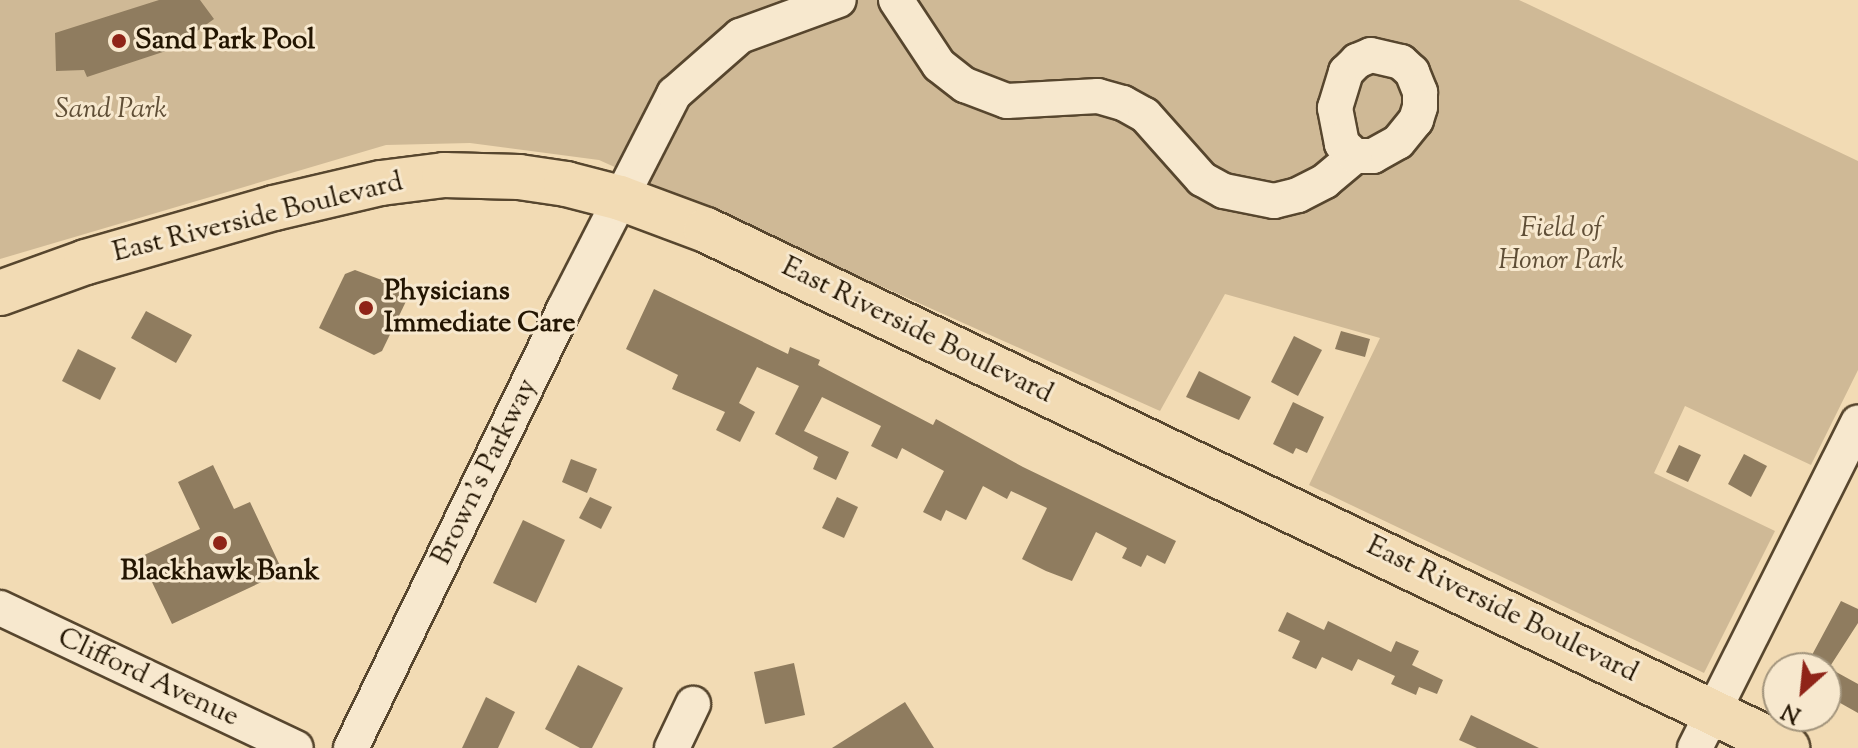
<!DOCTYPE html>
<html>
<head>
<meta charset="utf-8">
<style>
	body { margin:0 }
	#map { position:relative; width:1858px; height:748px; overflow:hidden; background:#f2dbb4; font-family:"Sorts Mill Goudy",serif }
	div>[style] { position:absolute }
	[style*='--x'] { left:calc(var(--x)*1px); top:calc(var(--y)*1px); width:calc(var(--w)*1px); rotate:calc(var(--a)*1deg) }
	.green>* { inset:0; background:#cfb996 }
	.building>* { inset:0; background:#8f7c5f }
	.roads { filter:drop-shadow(2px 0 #57462e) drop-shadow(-2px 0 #57462e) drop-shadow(0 2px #57462e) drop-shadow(0 -2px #57462e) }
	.minor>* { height:34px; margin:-17px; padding:0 17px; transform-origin:17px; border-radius:17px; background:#f7e8ce }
	.major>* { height:44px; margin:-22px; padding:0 22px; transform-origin:22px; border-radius:22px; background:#f2dbb4 }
	.dots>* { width:22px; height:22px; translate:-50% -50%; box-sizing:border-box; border:4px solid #f7e8ce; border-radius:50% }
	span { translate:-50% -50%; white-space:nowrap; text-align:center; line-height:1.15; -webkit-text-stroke:6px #f7e8ce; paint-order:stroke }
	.poi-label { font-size:28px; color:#231502; font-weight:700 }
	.left { translate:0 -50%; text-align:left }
	.park-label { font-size:28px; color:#5f4e36; font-style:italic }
	.street-label { font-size:28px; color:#231502 }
	.north { position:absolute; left:1762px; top:652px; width:80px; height:80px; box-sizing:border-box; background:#f7e8ce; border:2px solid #a2947c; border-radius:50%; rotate:207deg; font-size:22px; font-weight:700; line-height:32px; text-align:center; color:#231502 }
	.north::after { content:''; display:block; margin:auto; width:28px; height:36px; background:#8f2418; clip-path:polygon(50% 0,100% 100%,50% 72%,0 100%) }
</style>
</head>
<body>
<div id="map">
	<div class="green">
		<div style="clip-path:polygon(0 0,1519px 0,1858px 161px,1858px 370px,1811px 465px,1685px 406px,1654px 473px,1775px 531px,1704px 673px,1309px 485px,1380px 338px,1225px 294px,1160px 411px,599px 160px,470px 143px,386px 145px,0 259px)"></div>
	</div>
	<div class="building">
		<div style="clip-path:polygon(159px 0,200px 0,214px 19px,172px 49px,87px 77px,84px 70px,56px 71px,55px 33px)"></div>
		<div style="clip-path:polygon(355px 270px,411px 291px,382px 351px,374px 355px,319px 328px,345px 274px)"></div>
		<div style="clip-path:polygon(654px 289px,788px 354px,790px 347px,820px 360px,818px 365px,933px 425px,936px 419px,1023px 467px,1176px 541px,1165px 564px,1147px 555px,1141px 567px,1122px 558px,1127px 548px,1096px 532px,1072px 581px,1046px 571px,1022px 559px,1047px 508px,1011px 491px,1007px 499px,983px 486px,966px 520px,946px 510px,941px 521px,923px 512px,944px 471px,902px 448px,897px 459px,871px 446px,881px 426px,822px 397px,804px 431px,849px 452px,836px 480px,813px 469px,818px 457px,775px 434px,799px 386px,757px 367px,739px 403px,755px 412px,740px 442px,716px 430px,725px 412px,672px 389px,678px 375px,626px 349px)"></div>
		<div style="clip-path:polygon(146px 311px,192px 335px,176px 363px,131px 338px)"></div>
		<div style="clip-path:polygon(1341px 331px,1370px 339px,1365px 357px,1335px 349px)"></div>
		<div style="clip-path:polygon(1294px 336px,1322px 350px,1298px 396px,1271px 382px)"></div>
		<div style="clip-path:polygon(78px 349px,116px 368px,100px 400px,62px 381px)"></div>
		<div style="clip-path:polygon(1199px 371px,1251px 397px,1239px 420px,1186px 397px)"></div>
		<div style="clip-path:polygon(1293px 402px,1324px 417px,1307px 453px,1296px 448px,1293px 454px,1273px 444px)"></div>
		<div style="clip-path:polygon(1679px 445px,1701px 455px,1688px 482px,1666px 472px)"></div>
		<div style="clip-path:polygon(1744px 454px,1767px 466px,1751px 497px,1728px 484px)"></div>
		<div style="clip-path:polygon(571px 459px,597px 469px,587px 493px,562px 482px)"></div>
		<div style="clip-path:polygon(213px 465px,234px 509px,250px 502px,283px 572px,172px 624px,140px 557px,200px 529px,178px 482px)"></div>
		<div style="clip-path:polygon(590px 497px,612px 507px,601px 529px,579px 518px)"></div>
		<div style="clip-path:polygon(837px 497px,858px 507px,844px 538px,822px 528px)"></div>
		<div style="clip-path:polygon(523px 520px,565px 540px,536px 603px,493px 583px)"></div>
		<div style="clip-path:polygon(1841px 601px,1858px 609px,1858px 623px,1829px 668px,1858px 684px,1858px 713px,1826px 695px,1826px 668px,1805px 668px)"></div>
		<div style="clip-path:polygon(1287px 612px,1324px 630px,1328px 621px,1391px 652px,1396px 641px,1419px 651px,1412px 665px,1443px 680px,1437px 694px,1419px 687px,1416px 695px,1391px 684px,1395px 676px,1358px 659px,1352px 671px,1322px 657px,1316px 669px,1292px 658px,1300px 641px,1278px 631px)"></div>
		<div style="clip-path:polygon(794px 663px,805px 715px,765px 724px,754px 672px)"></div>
		<div style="clip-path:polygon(578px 665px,623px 688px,592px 748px,580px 748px,545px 729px)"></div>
		<div style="clip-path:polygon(486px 697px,515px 712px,498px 748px,462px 748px)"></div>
		<div style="clip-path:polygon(905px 702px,934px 748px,832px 748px)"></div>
		<div style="clip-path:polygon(1471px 715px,1539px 748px,1477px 748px,1459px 740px)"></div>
	</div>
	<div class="roads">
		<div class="minor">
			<div style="--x:896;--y:0;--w:78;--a:56.5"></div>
			<div style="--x:939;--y:65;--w:33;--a:38"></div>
			<div style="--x:965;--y:85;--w:45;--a:20.9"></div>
			<div style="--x:1007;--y:101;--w:91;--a:-3.1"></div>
			<div style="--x:1098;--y:96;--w:26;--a:16"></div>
			<div style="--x:1123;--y:103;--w:25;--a:29"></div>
			<div style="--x:1145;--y:115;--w:86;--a:48.3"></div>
			<div style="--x:1202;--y:179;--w:25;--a:29"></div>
			<div style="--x:1224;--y:191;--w:51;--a:11.3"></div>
			<div style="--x:1274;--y:201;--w:25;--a:-14"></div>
			<div style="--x:1298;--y:195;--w:30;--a:-27"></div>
			<div style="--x:1325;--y:181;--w:39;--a:-40"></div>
			<div style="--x:1371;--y:55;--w:31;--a:13"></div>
			<div style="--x:1401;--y:62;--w:15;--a:42"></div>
			<div style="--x:1412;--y:72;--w:22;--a:68"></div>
			<div style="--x:1420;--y:92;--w:15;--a:90"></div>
			<div style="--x:1420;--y:107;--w:14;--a:107"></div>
			<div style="--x:1416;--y:120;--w:28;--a:129"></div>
			<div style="--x:1398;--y:142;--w:29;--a:151"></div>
			<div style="--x:1373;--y:156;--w:18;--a:180"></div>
			<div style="--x:1355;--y:156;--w:18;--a:-137"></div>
			<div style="--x:1342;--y:144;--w:37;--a:-101"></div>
			<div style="--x:1335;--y:108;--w:38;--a:-73"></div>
			<div style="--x:1346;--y:72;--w:16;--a:-45"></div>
			<div style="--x:1357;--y:61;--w:15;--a:-23"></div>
			<div style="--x:0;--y:608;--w:327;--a:25.3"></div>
			<div style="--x:351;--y:748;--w:488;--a:-64.1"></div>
			<div style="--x:564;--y:309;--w:242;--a:-62.9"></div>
			<div style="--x:674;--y:94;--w:88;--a:-41.3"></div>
			<div style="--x:740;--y:36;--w:105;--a:-20"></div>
			<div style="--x:672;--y:748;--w:49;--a:-64.5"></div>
			<div style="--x:1695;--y:748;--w:364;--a:-63.4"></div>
		</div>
		<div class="major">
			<div style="--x:0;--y:293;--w:91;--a:-19.8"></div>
			<div style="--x:86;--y:262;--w:196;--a:-16"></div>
			<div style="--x:274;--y:208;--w:110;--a:-13.2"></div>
			<div style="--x:381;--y:183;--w:64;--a:-7.2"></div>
			<div style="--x:444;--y:175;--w:75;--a:1.5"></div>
			<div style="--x:519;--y:177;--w:48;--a:8.5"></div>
			<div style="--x:566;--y:184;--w:56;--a:14.5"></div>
			<div style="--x:620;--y:198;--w:92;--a:20.4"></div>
			<div style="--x:706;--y:230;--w:1199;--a:25.6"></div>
		</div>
	</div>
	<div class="dots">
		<div style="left:119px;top:41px;background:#8f2418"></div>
		<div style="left:366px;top:308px;background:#8f2418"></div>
		<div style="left:220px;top:543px;background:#8f2418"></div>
	</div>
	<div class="poi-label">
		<span class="left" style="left:135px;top:41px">Sand Park Pool</span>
		<span class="left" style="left:384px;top:308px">Physicians<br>Immediate Care</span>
		<span style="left:220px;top:572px">Blackhawk Bank</span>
	</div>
	<div class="park-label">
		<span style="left:111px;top:110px">Sand Park</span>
		<span style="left:1561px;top:245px">Field of<br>Honor Park</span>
	</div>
	<div class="street-label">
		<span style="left:258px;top:218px;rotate:-14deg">East Riverside Boulevard</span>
		<span style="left:917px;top:331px;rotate:26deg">East Riverside Boulevard</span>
		<span style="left:485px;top:472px;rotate:-64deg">Brown's Parkway</span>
		<span style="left:1502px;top:610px;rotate:26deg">East Riverside Boulevard</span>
		<span style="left:148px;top:678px;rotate:25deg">Clifford Avenue</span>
	</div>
	<div class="north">N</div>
</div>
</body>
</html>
